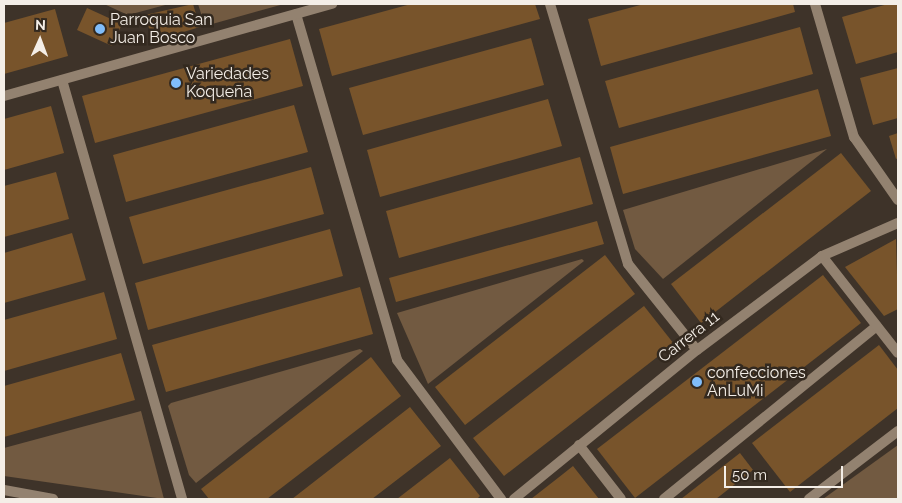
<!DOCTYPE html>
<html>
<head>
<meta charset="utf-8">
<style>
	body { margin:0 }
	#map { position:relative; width:902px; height:503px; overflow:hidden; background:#3e3329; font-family:Raleway,sans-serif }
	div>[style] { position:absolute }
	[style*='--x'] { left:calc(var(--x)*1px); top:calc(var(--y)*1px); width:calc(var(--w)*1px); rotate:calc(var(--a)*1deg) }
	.green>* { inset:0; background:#725a41 }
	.building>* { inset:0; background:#78542b }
	.minor>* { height:10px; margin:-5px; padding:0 5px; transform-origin:5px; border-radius:5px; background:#938270 }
	.tertiary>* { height:10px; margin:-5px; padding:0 5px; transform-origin:5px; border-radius:5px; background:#938270 }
	.dots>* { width:14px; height:14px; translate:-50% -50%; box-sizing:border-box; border:2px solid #33291f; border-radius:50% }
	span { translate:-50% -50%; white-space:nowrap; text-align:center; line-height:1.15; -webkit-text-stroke:5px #33291f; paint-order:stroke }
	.poi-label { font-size:16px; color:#f4eee7 }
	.left { translate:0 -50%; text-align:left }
	.street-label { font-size:16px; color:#f4eee7 }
	.frame { position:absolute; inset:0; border:5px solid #f4eee7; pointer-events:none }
	.north { position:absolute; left:15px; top:15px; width:50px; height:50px; -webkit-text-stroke:4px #33291f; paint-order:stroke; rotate:2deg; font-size:14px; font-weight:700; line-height:20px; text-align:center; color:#f4eee7 }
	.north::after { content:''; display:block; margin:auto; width:18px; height:22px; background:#f4eee7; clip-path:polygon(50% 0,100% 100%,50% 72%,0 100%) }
	.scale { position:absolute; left:724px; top:466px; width:119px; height:22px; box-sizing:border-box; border:2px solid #f4eee7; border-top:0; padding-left:6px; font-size:15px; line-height:18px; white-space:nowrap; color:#f4eee7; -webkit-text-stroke:4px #33291f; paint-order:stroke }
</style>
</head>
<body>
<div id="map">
	<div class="green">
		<div style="clip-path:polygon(104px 4px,169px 4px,128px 15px)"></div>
		<div style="clip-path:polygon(198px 4px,284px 4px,205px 26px)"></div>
		<div style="clip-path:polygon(827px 149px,663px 279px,635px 249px,623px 210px)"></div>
		<div style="clip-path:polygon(582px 259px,584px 261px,428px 384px,397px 313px)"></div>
		<div style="clip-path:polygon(360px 349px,363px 351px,196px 483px,189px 475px,168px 406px,171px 403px)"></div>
		<div style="clip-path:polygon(141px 411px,164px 499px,4px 476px,4px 448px)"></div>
		<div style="clip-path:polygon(898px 445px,898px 499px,823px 499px)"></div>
	</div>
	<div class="building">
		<div style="clip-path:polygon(193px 4px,200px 27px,153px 41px,145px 15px)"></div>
		<div style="clip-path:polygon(411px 4px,535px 4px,540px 19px,332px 76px,319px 29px)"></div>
		<div style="clip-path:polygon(644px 4px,793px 4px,795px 12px,601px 66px,588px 19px)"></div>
		<div style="clip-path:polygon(888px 4px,898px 4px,898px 52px,856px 64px,842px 17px)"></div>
		<div style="clip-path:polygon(87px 8px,122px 24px,112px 46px,77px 30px)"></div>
		<div style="clip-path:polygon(55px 9px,68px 56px,4px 74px,4px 23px)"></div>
		<div style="clip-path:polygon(800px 27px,813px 74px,619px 128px,605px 81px)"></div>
		<div style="clip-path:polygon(531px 38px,544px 85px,363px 135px,349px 88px)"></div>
		<div style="clip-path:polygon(290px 39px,303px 86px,95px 143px,82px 96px)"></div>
		<div style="clip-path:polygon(898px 68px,898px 118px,873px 125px,860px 78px)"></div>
		<div style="clip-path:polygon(818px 89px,831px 136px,623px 194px,610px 147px)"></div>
		<div style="clip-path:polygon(548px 99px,562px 146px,380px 197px,367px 150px)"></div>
		<div style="clip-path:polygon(294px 105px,308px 152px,126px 202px,113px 155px)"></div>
		<div style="clip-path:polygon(51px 106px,64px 153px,4px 170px,4px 119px)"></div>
		<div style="clip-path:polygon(898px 133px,898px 158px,896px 159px,889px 136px)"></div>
		<div style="clip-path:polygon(841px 153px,871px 191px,701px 323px,671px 284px)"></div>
		<div style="clip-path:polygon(580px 157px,593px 204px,399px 258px,386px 211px)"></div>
		<div style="clip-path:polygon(311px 167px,324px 214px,143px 264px,129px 217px)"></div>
		<div style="clip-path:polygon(56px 172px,69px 219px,4px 237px,4px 186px)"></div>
		<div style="clip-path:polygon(597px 221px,604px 244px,396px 302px,389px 278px)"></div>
		<div style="clip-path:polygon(330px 229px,343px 276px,148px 330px,135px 283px)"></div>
		<div style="clip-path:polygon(72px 233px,86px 280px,4px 303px,4px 253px)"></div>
		<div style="clip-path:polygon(896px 239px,898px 309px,884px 316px,845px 267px)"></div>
		<div style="clip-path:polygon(605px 255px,635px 294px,465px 425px,435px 387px)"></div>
		<div style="clip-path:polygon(823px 275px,861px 323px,635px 498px,597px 449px)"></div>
		<div style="clip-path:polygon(360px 287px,373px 334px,166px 392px,152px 345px)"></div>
		<div style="clip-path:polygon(104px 292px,117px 339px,4px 371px,4px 320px)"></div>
		<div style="clip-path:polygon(644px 306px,674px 344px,504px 476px,473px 438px)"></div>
		<div style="clip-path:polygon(879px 345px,898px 370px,898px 408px,790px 492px,752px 443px)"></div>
		<div style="clip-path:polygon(121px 353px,135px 400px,4px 437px,4px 386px)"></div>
		<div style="clip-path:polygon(371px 357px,401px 396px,267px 499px,209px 499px,201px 489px)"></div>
		<div style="clip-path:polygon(410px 407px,441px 446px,398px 479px,372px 499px,292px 499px)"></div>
		<div style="clip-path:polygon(740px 453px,753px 470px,716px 499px,681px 499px)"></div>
		<div style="clip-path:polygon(450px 458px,480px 496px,477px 499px,397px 499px)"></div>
		<div style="clip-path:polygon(573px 466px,599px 499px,531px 499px,563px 474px)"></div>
	</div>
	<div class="minor">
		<div style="--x:550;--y:4;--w:271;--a:73.3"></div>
		<div style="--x:628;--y:264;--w:110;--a:51.3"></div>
		<div style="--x:815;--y:4;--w:139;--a:73.7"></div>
		<div style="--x:854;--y:137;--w:77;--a:55.1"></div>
		<div style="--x:296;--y:14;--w:360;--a:73.7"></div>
		<div style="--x:397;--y:360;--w:174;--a:53.2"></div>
		<div style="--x:579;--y:445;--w:68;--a:52.1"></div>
		<div style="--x:4;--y:490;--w:50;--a:10.4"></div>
		<div style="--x:664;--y:499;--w:274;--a:-39.1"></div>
		<div style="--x:809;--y:499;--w:112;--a:-37.4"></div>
	</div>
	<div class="tertiary">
		<div style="--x:62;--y:80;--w:436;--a:74"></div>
		<div style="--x:4;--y:96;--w:341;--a:-15.7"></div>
		<div style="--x:822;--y:256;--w:123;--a:51.9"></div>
		<div style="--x:514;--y:499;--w:236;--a:-39.2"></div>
		<div style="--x:697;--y:350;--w:156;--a:-36.9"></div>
		<div style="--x:822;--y:256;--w:83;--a:-23.5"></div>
	</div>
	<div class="dots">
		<div style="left:100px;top:29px;background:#80bdfa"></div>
		<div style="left:176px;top:83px;background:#80bdfa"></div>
		<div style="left:697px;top:382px;background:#80bdfa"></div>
	</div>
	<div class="poi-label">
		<span class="left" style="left:110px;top:29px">Parroquia San<br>Juan Bosco</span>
		<span class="left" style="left:186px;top:83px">Variedades<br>Koqueña</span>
		<span class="left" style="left:707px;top:382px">confecciones<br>AnLuMi</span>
	</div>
	<div class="street-label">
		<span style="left:689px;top:337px;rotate:-38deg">Carrera 11</span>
	</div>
	<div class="frame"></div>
	<div class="north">N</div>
	<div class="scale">50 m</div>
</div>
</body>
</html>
